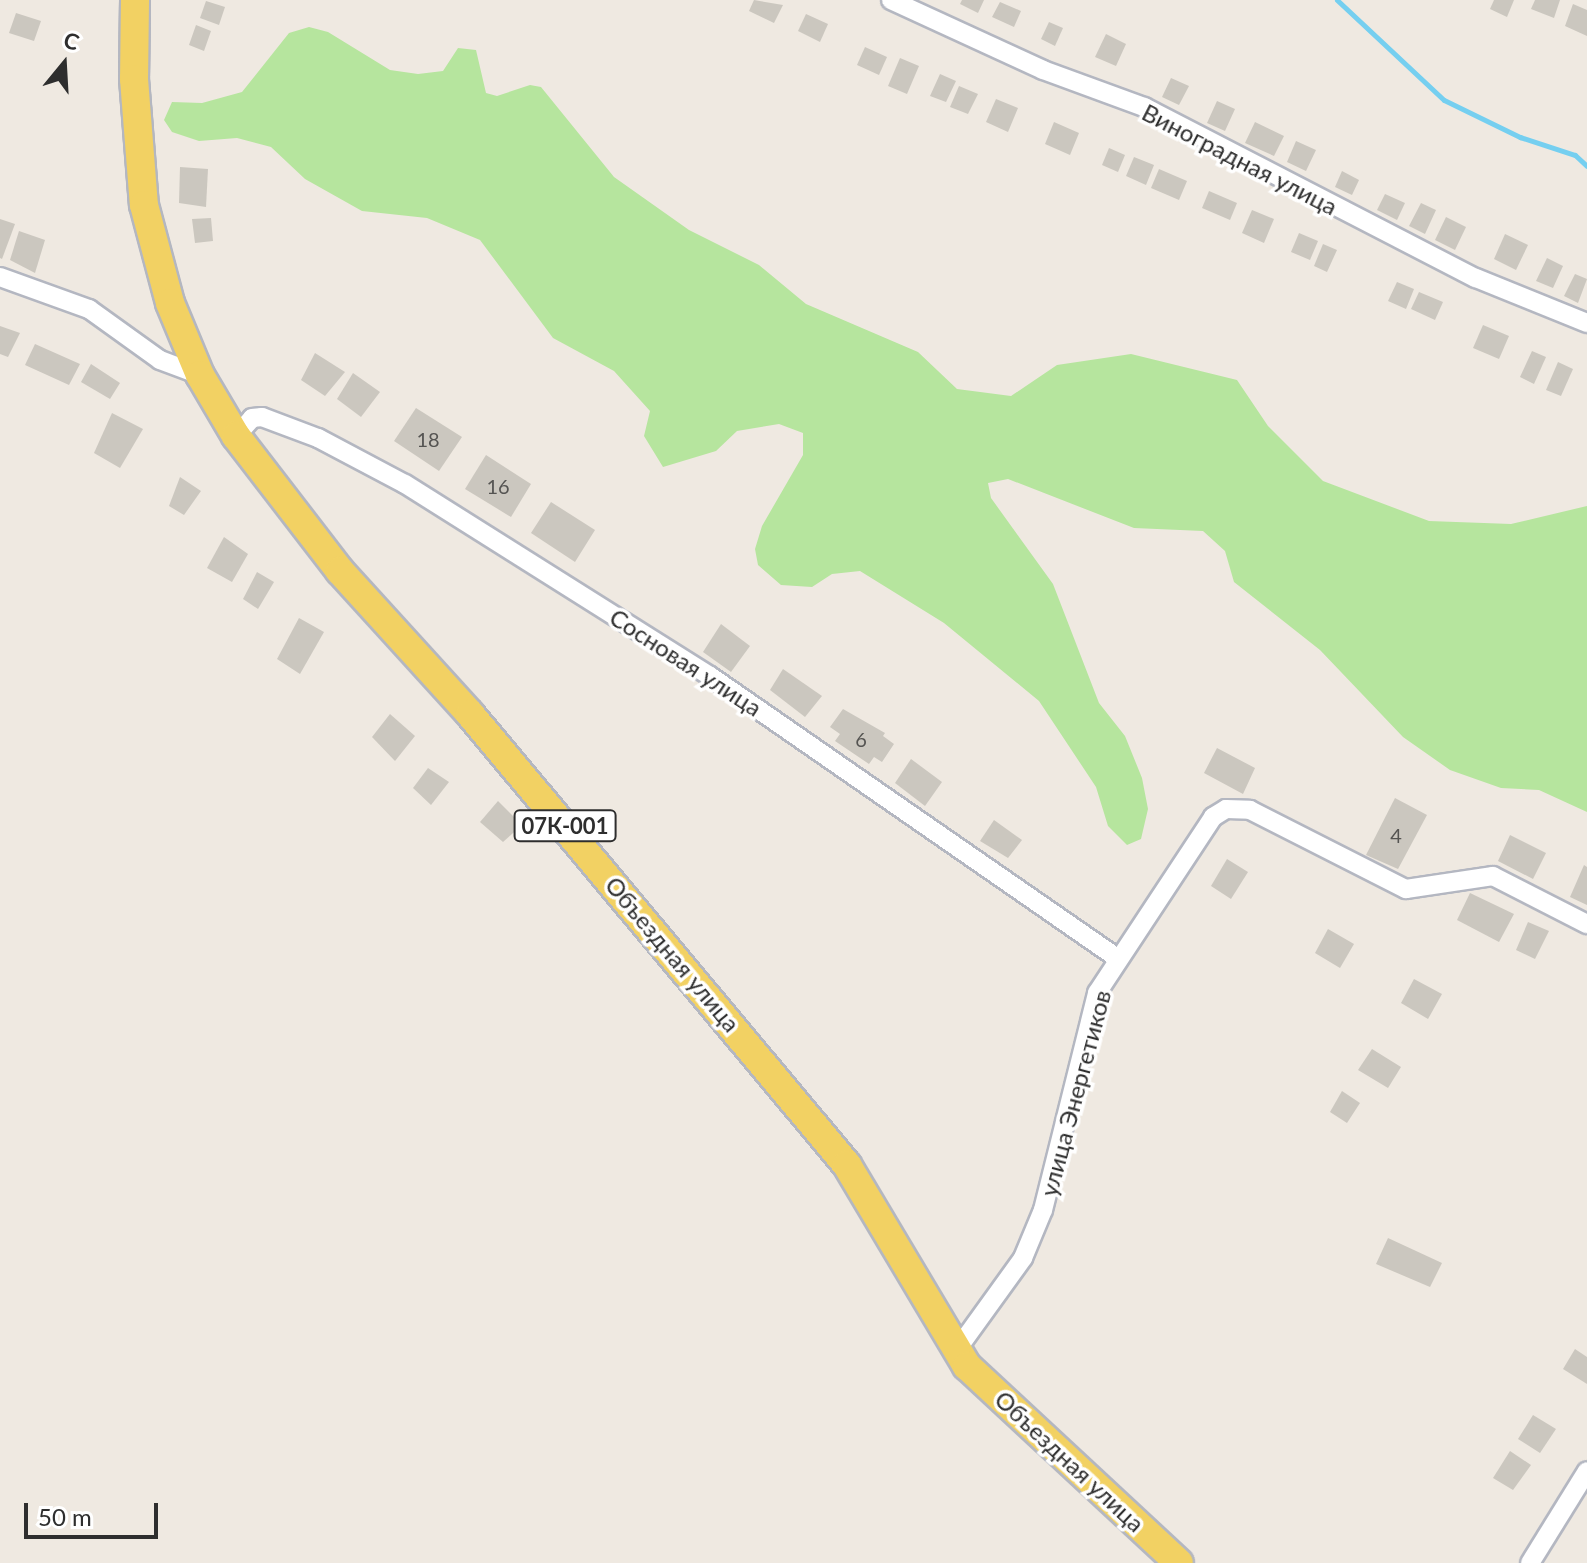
<!DOCTYPE html>
<html>
<head>
<meta charset="utf-8">
<style>
	body { margin:0 }
	#map { position:relative; width:1587px; height:1563px; overflow:hidden; background:#efe9e1; font-family:Lato,sans-serif }
	div>[style] { position:absolute }
	[style*='--x'] { left:calc(var(--x)*1px); top:calc(var(--y)*1px); width:calc(var(--w)*1px); rotate:calc(var(--a)*1deg) }
	.green>* { inset:0; background:#b6e59e }
	.stream>* { height:5px; margin:-2.5px; padding:0 2.5px; transform-origin:2.5px; border-radius:2.5px; background:#75cff0 }
	.building>* { inset:0; background:#cbc7bf }
	.roads { filter:drop-shadow(2px 0 #b4b7c1) drop-shadow(-2px 0 #b4b7c1) drop-shadow(0 2px #b4b7c1) drop-shadow(0 -2px #b4b7c1) }
	.minor>* { height:18px; margin:-9px; padding:0 9px; transform-origin:9px; border-radius:9px; background:#fff }
	.primary>* { height:28px; margin:-14px; padding:0 14px; transform-origin:14px; border-radius:14px; background:#f2d163 }
	span { translate:-50% -50%; white-space:nowrap; text-align:center; line-height:1.15; -webkit-text-stroke:7px #fff; paint-order:stroke }
	.number-label { font-size:20px; color:#555452 }
	.number-label span { -webkit-text-stroke-width:0 }
	.shield-label span { padding:2px 6px; background:#fff; border:2px solid; border-radius:6px; -webkit-text-stroke-width:0 }
	.shield-label { font-size:22px; color:#2e2e2e; font-weight:700 }
	.street-label { font-size:24px; color:#2e2e2e }
	.north { position:absolute; left:24px; top:24px; width:80px; height:80px; -webkit-text-stroke:6px #fff; paint-order:stroke; rotate:18deg; font-size:22px; font-weight:700; line-height:32px; text-align:center; color:#2e2e2e }
	.north::after { content:''; display:block; margin:auto; width:28px; height:36px; background:#2e2e2e; clip-path:polygon(50% 0,100% 100%,50% 72%,0 100%) }
	.scale { position:absolute; left:24px; top:1503px; width:134px; height:36px; box-sizing:border-box; border:4px solid #2e2e2e; border-top:0; padding-left:10px; font-size:24px; line-height:28px; white-space:nowrap; color:#2e2e2e; -webkit-text-stroke:6px #fff; paint-order:stroke }
</style>
</head>
<body>
<div id="map">
	<div class="green">
		<div style="clip-path:polygon(309px 27px,328px 32px,390px 70px,418px 74px,443px 71px,458px 48px,476px 50px,486px 93px,497px 96px,530px 85px,541px 87px,614px 177px,689px 230px,759px 265px,806px 304px,918px 352px,957px 389px,1011px 396px,1057px 365px,1131px 354px,1237px 380px,1268px 426px,1323px 481px,1429px 521px,1511px 524px,1587px 506px,1587px 812px,1539px 790px,1501px 788px,1450px 770px,1403px 737px,1320px 650px,1234px 582px,1225px 551px,1203px 531px,1134px 528px,1008px 479px,988px 483px,991px 498px,1053px 584px,1099px 703px,1125px 736px,1142px 778px,1148px 809px,1141px 839px,1127px 845px,1108px 826px,1096px 787px,1039px 701px,944px 623px,860px 571px,832px 574px,812px 587px,781px 585px,758px 565px,755px 549px,762px 526px,803px 455px,803px 433px,779px 424px,737px 431px,716px 451px,663px 467px,644px 436px,650px 411px,614px 371px,553px 338px,480px 240px,427px 218px,362px 211px,305px 179px,271px 147px,237px 138px,199px 141px,172px 132px,164px 120px,172px 102px,202px 103px,242px 92px,289px 33px)"></div>
	</div>
	<div class="stream">
		<div style="--x:1337;--y:0;--w:146;--a:43.1"></div>
		<div style="--x:1444;--y:100;--w:85;--a:26"></div>
		<div style="--x:1520;--y:137;--w:58;--a:18.1"></div>
		<div style="--x:1575;--y:155;--w:16;--a:43"></div>
	</div>
	<div class="building">
		<div style="clip-path:polygon(754px 0,783px 5px,774px 23px,749px 11px)"></div>
		<div style="clip-path:polygon(962px 0,984px 0,978px 13px,960px 4px)"></div>
		<div style="clip-path:polygon(1494px 0,1514px 0,1507px 17px,1490px 9px)"></div>
		<div style="clip-path:polygon(1535px 0,1560px 0,1554px 18px,1531px 9px)"></div>
		<div style="clip-path:polygon(206px 1px,225px 7px,219px 25px,200px 18px)"></div>
		<div style="clip-path:polygon(1000px 2px,1021px 11px,1014px 27px,992px 17px)"></div>
		<div style="clip-path:polygon(1573px 4px,1587px 10px,1587px 36px,1565px 26px)"></div>
		<div style="clip-path:polygon(16px 13px,41px 21px,34px 41px,9px 33px)"></div>
		<div style="clip-path:polygon(806px 14px,828px 24px,820px 42px,798px 31px)"></div>
		<div style="clip-path:polygon(1049px 22px,1063px 28px,1055px 46px,1041px 39px)"></div>
		<div style="clip-path:polygon(196px 25px,211px 31px,204px 51px,189px 45px)"></div>
		<div style="clip-path:polygon(1106px 34px,1126px 44px,1116px 66px,1095px 57px)"></div>
		<div style="clip-path:polygon(865px 47px,887px 57px,879px 75px,857px 65px)"></div>
		<div style="clip-path:polygon(900px 58px,919px 66px,907px 94px,888px 86px)"></div>
		<div style="clip-path:polygon(940px 74px,956px 81px,946px 102px,930px 96px)"></div>
		<div style="clip-path:polygon(1171px 78px,1189px 86px,1179px 105px,1162px 97px)"></div>
		<div style="clip-path:polygon(959px 86px,978px 94px,968px 114px,950px 107px)"></div>
		<div style="clip-path:polygon(996px 99px,1018px 108px,1008px 132px,986px 122px)"></div>
		<div style="clip-path:polygon(1217px 101px,1235px 109px,1225px 131px,1207px 123px)"></div>
		<div style="clip-path:polygon(1054px 122px,1079px 133px,1070px 155px,1045px 144px)"></div>
		<div style="clip-path:polygon(1255px 122px,1284px 136px,1274px 156px,1245px 143px)"></div>
		<div style="clip-path:polygon(1296px 141px,1316px 150px,1306px 171px,1287px 162px)"></div>
		<div style="clip-path:polygon(1109px 148px,1125px 155px,1118px 172px,1102px 165px)"></div>
		<div style="clip-path:polygon(1134px 157px,1154px 165px,1146px 185px,1126px 176px)"></div>
		<div style="clip-path:polygon(180px 167px,208px 169px,206px 207px,179px 203px)"></div>
		<div style="clip-path:polygon(1159px 169px,1187px 181px,1179px 200px,1151px 188px)"></div>
		<div style="clip-path:polygon(1342px 171px,1359px 180px,1352px 195px,1335px 187px)"></div>
		<div style="clip-path:polygon(1209px 191px,1237px 203px,1230px 220px,1202px 208px)"></div>
		<div style="clip-path:polygon(1385px 194px,1405px 203px,1397px 220px,1377px 210px)"></div>
		<div style="clip-path:polygon(1421px 203px,1436px 210px,1425px 234px,1409px 226px)"></div>
		<div style="clip-path:polygon(1252px 210px,1274px 219px,1264px 243px,1242px 233px)"></div>
		<div style="clip-path:polygon(1446px 217px,1466px 227px,1455px 250px,1435px 240px)"></div>
		<div style="clip-path:polygon(211px 218px,213px 241px,195px 243px,192px 219px)"></div>
		<div style="clip-path:polygon(0 219px,15px 224px,2px 259px,0 258px)"></div>
		<div style="clip-path:polygon(19px 231px,45px 240px,35px 273px,10px 260px)"></div>
		<div style="clip-path:polygon(1299px 233px,1318px 241px,1310px 260px,1291px 252px)"></div>
		<div style="clip-path:polygon(1505px 234px,1528px 245px,1516px 270px,1494px 259px)"></div>
		<div style="clip-path:polygon(1323px 244px,1337px 250px,1327px 272px,1314px 266px)"></div>
		<div style="clip-path:polygon(1547px 258px,1563px 266px,1553px 288px,1536px 281px)"></div>
		<div style="clip-path:polygon(1575px 274px,1587px 279px,1578px 303px,1564px 296px)"></div>
		<div style="clip-path:polygon(1397px 282px,1414px 289px,1406px 309px,1388px 301px)"></div>
		<div style="clip-path:polygon(1419px 292px,1443px 302px,1435px 320px,1411px 309px)"></div>
		<div style="clip-path:polygon(1483px 325px,1509px 336px,1499px 359px,1473px 348px)"></div>
		<div style="clip-path:polygon(0 326px,20px 333px,8px 357px,0 354px)"></div>
		<div style="clip-path:polygon(35px 344px,80px 364px,69px 385px,25px 365px)"></div>
		<div style="clip-path:polygon(1532px 351px,1546px 357px,1534px 384px,1520px 377px)"></div>
		<div style="clip-path:polygon(315px 353px,345px 372px,325px 396px,301px 380px)"></div>
		<div style="clip-path:polygon(1558px 362px,1573px 369px,1561px 396px,1546px 390px)"></div>
		<div style="clip-path:polygon(91px 364px,120px 383px,110px 399px,81px 382px)"></div>
		<div style="clip-path:polygon(353px 373px,380px 392px,361px 417px,337px 399px)"></div>
		<div style="clip-path:polygon(416px 408px,462px 437px,439px 471px,394px 441px)"></div>
		<div style="clip-path:polygon(112px 413px,143px 429px,120px 468px,94px 453px)"></div>
		<div style="clip-path:polygon(486px 455px,531px 484px,511px 517px,465px 489px)"></div>
		<div style="clip-path:polygon(180px 477px,201px 491px,184px 515px,169px 506px)"></div>
		<div style="clip-path:polygon(551px 502px,595px 530px,575px 562px,531px 533px)"></div>
		<div style="clip-path:polygon(224px 537px,248px 554px,232px 582px,207px 568px)"></div>
		<div style="clip-path:polygon(257px 572px,274px 582px,258px 609px,243px 599px)"></div>
		<div style="clip-path:polygon(299px 618px,324px 632px,300px 674px,277px 659px)"></div>
		<div style="clip-path:polygon(721px 624px,750px 646px,731px 672px,703px 652px)"></div>
		<div style="clip-path:polygon(783px 669px,822px 696px,805px 717px,770px 690px)"></div>
		<div style="clip-path:polygon(843px 709px,885px 733px,883px 736px,894px 744px,882px 762px,874px 757px,869px 764px,835px 741px,840px 734px,830px 727px)"></div>
		<div style="clip-path:polygon(390px 714px,415px 736px,395px 761px,372px 737px)"></div>
		<div style="clip-path:polygon(1217px 748px,1255px 768px,1243px 794px,1204px 773px)"></div>
		<div style="clip-path:polygon(911px 759px,942px 782px,925px 806px,895px 783px)"></div>
		<div style="clip-path:polygon(428px 768px,449px 782px,431px 805px,413px 788px)"></div>
		<div style="clip-path:polygon(1395px 798px,1427px 815px,1398px 869px,1366px 855px)"></div>
		<div style="clip-path:polygon(498px 801px,522px 825px,503px 842px,480px 822px)"></div>
		<div style="clip-path:polygon(994px 820px,1022px 840px,1008px 858px,980px 841px)"></div>
		<div style="clip-path:polygon(1510px 835px,1546px 853px,1533px 879px,1498px 861px)"></div>
		<div style="clip-path:polygon(1227px 859px,1248px 872px,1231px 899px,1211px 886px)"></div>
		<div style="clip-path:polygon(1584px 865px,1587px 867px,1587px 905px,1570px 897px)"></div>
		<div style="clip-path:polygon(1470px 893px,1514px 914px,1499px 942px,1457px 920px)"></div>
		<div style="clip-path:polygon(1528px 922px,1549px 931px,1535px 959px,1516px 950px)"></div>
		<div style="clip-path:polygon(1328px 929px,1354px 944px,1340px 968px,1315px 953px)"></div>
		<div style="clip-path:polygon(1414px 979px,1442px 994px,1428px 1019px,1401px 1003px)"></div>
		<div style="clip-path:polygon(1372px 1049px,1401px 1067px,1388px 1088px,1358px 1070px)"></div>
		<div style="clip-path:polygon(1342px 1091px,1360px 1103px,1347px 1123px,1330px 1112px)"></div>
		<div style="clip-path:polygon(1388px 1238px,1442px 1263px,1430px 1287px,1376px 1264px)"></div>
		<div style="clip-path:polygon(1575px 1349px,1587px 1357px,1587px 1384px,1563px 1369px)"></div>
		<div style="clip-path:polygon(1533px 1415px,1556px 1429px,1540px 1453px,1518px 1439px)"></div>
		<div style="clip-path:polygon(1510px 1451px,1531px 1465px,1513px 1490px,1493px 1478px)"></div>
	</div>
	<div class="roads">
		<div class="minor">
			<div style="--x:891;--y:0;--w:167;--a:24.7"></div>
			<div style="--x:1043;--y:70;--w:108;--a:20.1"></div>
			<div style="--x:1144;--y:107;--w:373;--a:27.3"></div>
			<div style="--x:1476;--y:278;--w:120;--a:22.1"></div>
			<div style="--x:0;--y:277;--w:95;--a:19.8"></div>
			<div style="--x:89;--y:309;--w:87;--a:35.7"></div>
			<div style="--x:160;--y:360;--w:43;--a:20.6"></div>
			<div style="--x:236;--y:436;--w:24;--a:-48"></div>
			<div style="--x:252;--y:418;--w:10;--a:-6"></div>
			<div style="--x:262;--y:417;--w:60;--a:20.6"></div>
			<div style="--x:318;--y:438;--w:98;--a:27.9"></div>
			<div style="--x:405;--y:484;--w:360;--a:32.2"></div>
			<div style="--x:710;--y:676;--w:497;--a:34.7"></div>
			<div style="--x:956;--y:1351;--w:115;--a:-54.2"></div>
			<div style="--x:1023;--y:1258;--w:52;--a:-67.4"></div>
			<div style="--x:1043;--y:1210;--w:224;--a:-76"></div>
			<div style="--x:1097;--y:993;--w:211;--a:-56.6"></div>
			<div style="--x:1213;--y:817;--w:15;--a:-32"></div>
			<div style="--x:1226;--y:809;--w:24;--a:2"></div>
			<div style="--x:1250;--y:810;--w:175;--a:26.9"></div>
			<div style="--x:1406;--y:889;--w:88;--a:-8.5"></div>
			<div style="--x:1493;--y:876;--w:106;--a:27.1"></div>
			<div style="--x:1530;--y:1563;--w:108;--a:-58.2"></div>
		</div>
		<div class="primary">
			<div style="--x:135;--y:0;--w:79;--a:90.7"></div>
			<div style="--x:134;--y:79;--w:126;--a:85.5"></div>
			<div style="--x:144;--y:205;--w:101;--a:75.1"></div>
			<div style="--x:170;--y:303;--w:78;--a:67.4"></div>
			<div style="--x:200;--y:375;--w:71;--a:59.5"></div>
			<div style="--x:236;--y:436;--w:170;--a:52.4"></div>
			<div style="--x:340;--y:571;--w:193;--a:47.7"></div>
			<div style="--x:470;--y:714;--w:588;--a:50.11"></div>
			<div style="--x:847;--y:1165;--w:234;--a:59.2"></div>
			<div style="--x:967;--y:1366;--w:289;--a:42.9"></div>
		</div>
	</div>
	<div class="number-label">
		<span style="left:428px;top:439px">18</span>
		<span style="left:498px;top:486px">16</span>
		<span style="left:861px;top:739px">6</span>
		<span style="left:1396px;top:835px">4</span>
	</div>
	<div class="shield-label">
		<span style="left:565px;top:826px">07К-001</span>
	</div>
	<div class="street-label">
		<span style="left:1240px;top:159px;rotate:27deg">Виноградная улица</span>
		<span style="left:686px;top:662px;rotate:33deg">Сосновая улица</span>
		<span style="left:673px;top:954px;rotate:50deg">Объездная улица</span>
		<span style="left:1075px;top:1093px;rotate:-75deg">улица Энергетиков</span>
		<span style="left:1070px;top:1461px;rotate:43deg">Объездная улица</span>
	</div>
	<div class="north">С</div>
	<div class="scale">50 m</div>
</div>
</body>
</html>
